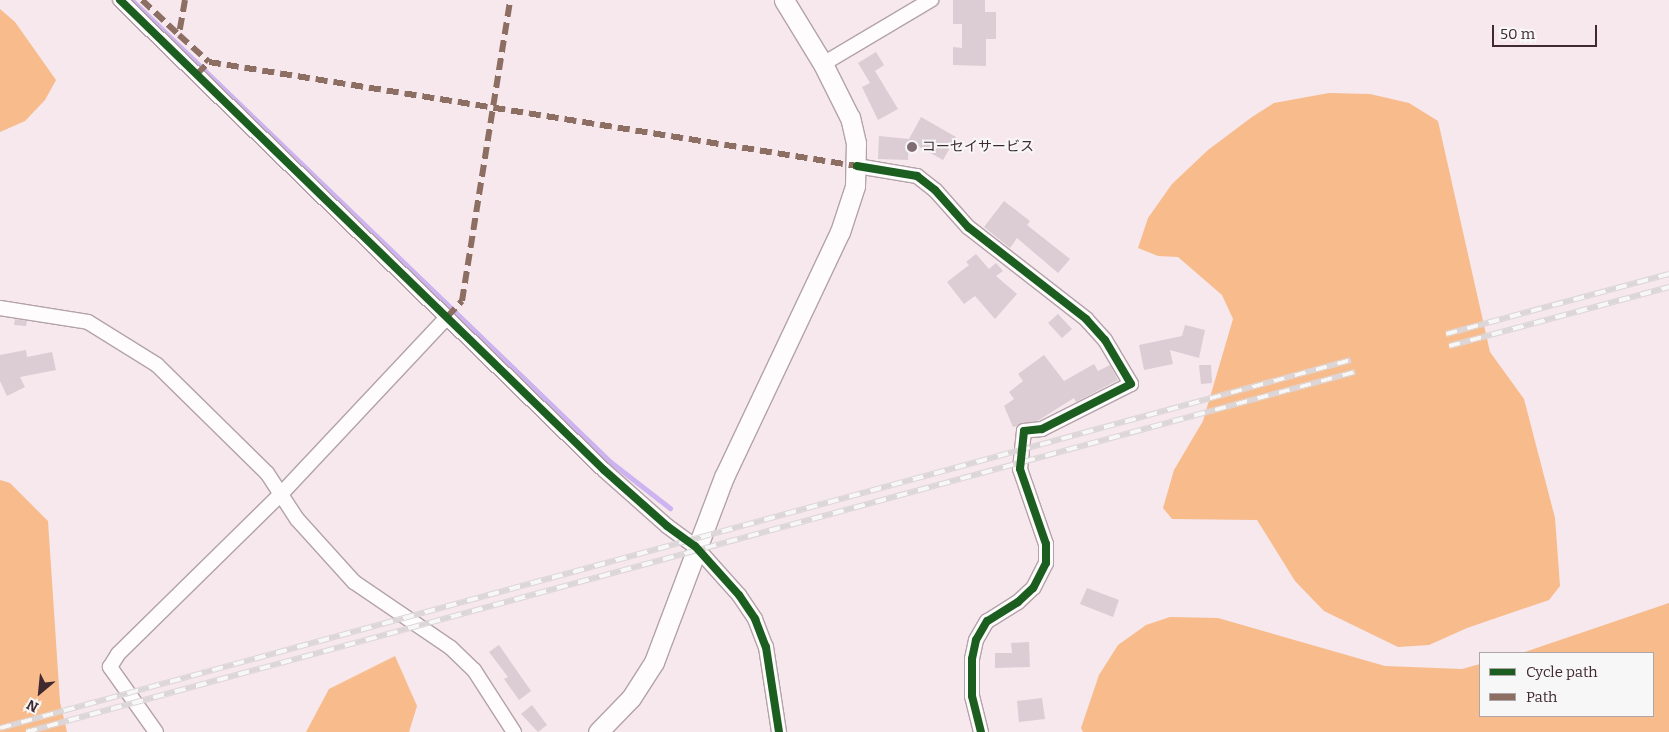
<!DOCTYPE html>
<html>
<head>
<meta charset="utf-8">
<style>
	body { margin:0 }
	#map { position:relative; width:1669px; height:732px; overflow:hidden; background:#f6e8ec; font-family:Bitter,"Noto Sans JP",serif }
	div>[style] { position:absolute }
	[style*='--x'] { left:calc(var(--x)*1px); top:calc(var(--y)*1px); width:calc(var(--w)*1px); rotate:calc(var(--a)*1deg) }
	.forest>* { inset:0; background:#f7bb8c }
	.stream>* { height:4.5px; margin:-2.25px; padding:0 2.25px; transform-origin:2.25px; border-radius:2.25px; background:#cdb4f1 }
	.building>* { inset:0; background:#dcccd4 }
	.roads { filter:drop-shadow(1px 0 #b3a3a8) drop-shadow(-1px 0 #b3a3a8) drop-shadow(0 1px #b3a3a8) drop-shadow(0 -1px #b3a3a8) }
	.street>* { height:14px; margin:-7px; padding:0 7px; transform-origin:7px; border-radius:7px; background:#fefcfc }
	.secondary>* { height:19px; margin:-9.5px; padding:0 9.5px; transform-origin:9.5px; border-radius:9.5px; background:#fefcfc }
	.rail>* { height:5.5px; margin-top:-2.75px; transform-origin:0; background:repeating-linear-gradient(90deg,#f7f7f7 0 11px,#dcd6d8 0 22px); box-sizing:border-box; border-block:1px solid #dcd6d8 }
	.quiet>* { height:6px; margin-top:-3px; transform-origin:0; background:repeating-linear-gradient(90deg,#8d6e63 0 12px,transparent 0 18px) }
	.cycleway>* { height:8px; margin:-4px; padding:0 4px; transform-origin:4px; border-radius:4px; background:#1b5e20 }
	.dots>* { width:14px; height:14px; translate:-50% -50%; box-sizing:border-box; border:2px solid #f7f7f7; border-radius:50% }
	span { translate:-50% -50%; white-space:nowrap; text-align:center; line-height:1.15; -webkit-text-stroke:4px #f7f7f7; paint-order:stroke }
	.poi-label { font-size:14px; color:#412930 }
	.left { translate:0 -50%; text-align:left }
	.legend { position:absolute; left:1479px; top:652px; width:175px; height:65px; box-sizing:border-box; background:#f7f7f7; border:1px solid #aea5a7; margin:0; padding:6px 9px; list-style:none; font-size:15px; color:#412930 }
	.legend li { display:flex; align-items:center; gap:10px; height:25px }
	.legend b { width:25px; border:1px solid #aea5a7 }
	.north { position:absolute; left:15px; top:667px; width:50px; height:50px; -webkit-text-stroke:4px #f7f7f7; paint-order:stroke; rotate:208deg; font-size:14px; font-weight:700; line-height:20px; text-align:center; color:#412930 }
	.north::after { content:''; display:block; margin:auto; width:18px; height:22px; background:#412930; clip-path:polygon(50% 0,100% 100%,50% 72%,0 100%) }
	.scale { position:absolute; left:1492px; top:25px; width:105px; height:22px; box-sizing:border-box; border:2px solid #412930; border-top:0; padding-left:6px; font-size:15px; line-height:18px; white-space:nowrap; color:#412930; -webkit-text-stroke:4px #f7f7f7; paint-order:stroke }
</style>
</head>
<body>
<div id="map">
	<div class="forest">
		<div style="clip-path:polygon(0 9px,15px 22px,56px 80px,45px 100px,25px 121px,0 132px)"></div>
		<div style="clip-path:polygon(1329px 93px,1370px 94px,1409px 103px,1438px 121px,1490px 352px,1524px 399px,1555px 518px,1560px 586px,1549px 600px,1467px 628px,1429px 645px,1398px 647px,1324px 611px,1295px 581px,1257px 520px,1172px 519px,1163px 508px,1174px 470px,1203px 421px,1233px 319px,1222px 295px,1178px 257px,1158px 256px,1138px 248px,1148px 218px,1172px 184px,1208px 150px,1252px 117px,1274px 103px)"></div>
		<div style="clip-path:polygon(0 480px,10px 483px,48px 521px,60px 702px,67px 732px,0 732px)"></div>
		<div style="clip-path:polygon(1669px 603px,1669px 732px,1083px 732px,1081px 728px,1099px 675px,1118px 645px,1146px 625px,1170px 617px,1218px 618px,1385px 666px,1462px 669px,1480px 664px,1480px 716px,1653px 716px,1653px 653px,1522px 653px)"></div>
		<div style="clip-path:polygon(395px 656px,417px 706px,409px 732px,306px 732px,329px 689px)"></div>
	</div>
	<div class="stream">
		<div style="--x:132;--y:0;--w:665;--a:43.97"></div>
		<div style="--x:611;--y:462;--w:75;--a:37.9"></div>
	</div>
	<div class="building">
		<div style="clip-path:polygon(953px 0,985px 0,985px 12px,996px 12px,996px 39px,986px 39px,986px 66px,953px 65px,953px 47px,962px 48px,962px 24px,953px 24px)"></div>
		<div style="clip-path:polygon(876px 52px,884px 65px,875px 71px,898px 109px,878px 120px,862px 87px,870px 83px,858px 63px)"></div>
		<div style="clip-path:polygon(921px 117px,956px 137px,943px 160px,909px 141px,908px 160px,878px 159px,879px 136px,909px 139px)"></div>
		<div style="clip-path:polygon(1004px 201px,1030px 221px,1027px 225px,1070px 259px,1058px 273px,1017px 238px,1010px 248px,984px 227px)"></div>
		<div style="clip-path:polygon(976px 254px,989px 269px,996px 263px,1003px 271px,996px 276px,1017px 294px,995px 319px,975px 296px,964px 304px,947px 282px,969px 265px,966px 262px)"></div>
		<div style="clip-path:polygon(1058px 314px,1072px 329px,1062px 338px,1048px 323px)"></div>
		<div style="clip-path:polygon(15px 319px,27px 321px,26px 326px,14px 325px)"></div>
		<div style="clip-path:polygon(1185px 325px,1205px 330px,1199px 358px,1170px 350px,1173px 364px,1144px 370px,1139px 345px,1182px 336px)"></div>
		<div style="clip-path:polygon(26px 350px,27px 357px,52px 352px,56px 370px,20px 377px,25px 387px,7px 396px,0 381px,0 355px)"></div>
		<div style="clip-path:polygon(1044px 355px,1064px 381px,1094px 364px,1098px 371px,1110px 365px,1118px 380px,1076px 402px,1074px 398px,1039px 420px,1013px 427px,1004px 406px,1014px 399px,1009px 392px,1023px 381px,1018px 374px)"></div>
		<div style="clip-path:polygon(1199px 365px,1211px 365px,1212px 383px,1201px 384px)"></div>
		<div style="clip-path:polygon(1087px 588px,1119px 600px,1113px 617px,1080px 604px)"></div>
		<div style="clip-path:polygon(1029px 642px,1030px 667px,995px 668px,995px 653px,1012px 653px,1011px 643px)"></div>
		<div style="clip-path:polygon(499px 645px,531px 691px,519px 700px,504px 679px,508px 677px,489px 652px)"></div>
		<div style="clip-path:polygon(1042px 698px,1045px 719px,1019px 722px,1017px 701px)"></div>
		<div style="clip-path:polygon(532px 705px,547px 725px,538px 732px,521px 714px)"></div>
	</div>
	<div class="roads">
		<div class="street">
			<div style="--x:120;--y:0;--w:675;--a:44.16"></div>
			<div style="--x:604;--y:470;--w:84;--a:41.6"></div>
			<div style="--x:667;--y:526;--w:34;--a:36"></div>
			<div style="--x:695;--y:546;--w:66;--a:48.1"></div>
			<div style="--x:739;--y:595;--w:29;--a:56"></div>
			<div style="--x:755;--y:619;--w:30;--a:69"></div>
			<div style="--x:766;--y:647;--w:86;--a:81.3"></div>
			<div style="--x:823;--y:64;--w:126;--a:-30.7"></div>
			<div style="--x:857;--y:166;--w:61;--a:9.5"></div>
			<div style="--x:917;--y:176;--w:23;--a:38"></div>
			<div style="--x:935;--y:190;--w:50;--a:48.3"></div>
			<div style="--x:968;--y:227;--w:150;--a:37.9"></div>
			<div style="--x:1086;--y:319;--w:28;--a:48"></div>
			<div style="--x:1105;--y:340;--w:51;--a:59.4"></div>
			<div style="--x:1131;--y:384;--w:100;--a:153.2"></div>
			<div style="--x:1042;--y:429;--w:18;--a:174"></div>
			<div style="--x:1024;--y:431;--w:38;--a:96"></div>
			<div style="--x:1020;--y:469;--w:79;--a:70.9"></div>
			<div style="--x:1046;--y:544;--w:19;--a:90"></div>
			<div style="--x:1046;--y:563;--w:28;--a:117"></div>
			<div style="--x:1033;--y:588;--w:21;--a:137"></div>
			<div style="--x:1018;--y:602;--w:36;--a:148"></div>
			<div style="--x:987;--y:621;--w:22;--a:120"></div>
			<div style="--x:976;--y:640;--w:19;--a:102"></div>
			<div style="--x:972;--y:659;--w:37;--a:90"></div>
			<div style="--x:972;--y:696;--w:37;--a:76"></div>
			<div style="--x:0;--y:308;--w:89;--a:9"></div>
			<div style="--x:88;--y:322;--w:81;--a:31.9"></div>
			<div style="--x:157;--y:365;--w:154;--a:44.5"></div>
			<div style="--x:267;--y:473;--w:55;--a:56.9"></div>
			<div style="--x:297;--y:519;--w:85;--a:47.9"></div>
			<div style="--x:354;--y:582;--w:117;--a:34.2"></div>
			<div style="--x:451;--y:648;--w:32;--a:44"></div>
			<div style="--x:474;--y:670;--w:74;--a:57.2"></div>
			<div style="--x:156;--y:732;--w:80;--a:-125.3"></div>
			<div style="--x:110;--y:667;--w:15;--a:-58"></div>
			<div style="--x:118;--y:654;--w:228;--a:-44.5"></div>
			<div style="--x:281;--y:494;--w:243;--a:-46.8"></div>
		</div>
		<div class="secondary">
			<div style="--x:598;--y:732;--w:47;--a:-45.9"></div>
			<div style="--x:631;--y:698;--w:43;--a:-57.4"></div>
			<div style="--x:654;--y:662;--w:198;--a:-69.3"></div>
			<div style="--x:724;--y:477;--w:271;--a:-64.7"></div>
			<div style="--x:840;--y:232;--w:48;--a:-71.9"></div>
			<div style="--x:855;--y:186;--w:43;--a:-88.7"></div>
			<div style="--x:856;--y:143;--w:26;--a:-103"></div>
			<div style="--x:850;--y:118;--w:60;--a:-116.6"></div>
			<div style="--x:823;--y:64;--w:75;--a:-121.4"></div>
		</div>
	</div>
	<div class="rail">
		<div style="--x:1446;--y:334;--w:231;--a:-15.1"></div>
		<div style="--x:1449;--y:346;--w:228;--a:-15"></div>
		<div style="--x:0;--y:728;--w:1400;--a:-15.24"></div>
		<div style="--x:26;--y:732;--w:1377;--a:-15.16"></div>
	</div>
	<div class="quiet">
		<div style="--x:142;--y:0;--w:51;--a:43.4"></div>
		<div style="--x:185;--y:0;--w:36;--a:100"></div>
		<div style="--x:179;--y:35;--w:40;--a:42"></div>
		<div style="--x:197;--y:74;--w:17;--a:-45"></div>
		<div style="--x:209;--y:62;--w:656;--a:9.12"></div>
		<div style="--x:447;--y:317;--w:22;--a:-47"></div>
		<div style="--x:462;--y:301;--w:305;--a:-80.9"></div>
	</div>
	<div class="cycleway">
		<div style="--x:120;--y:0;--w:675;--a:44.16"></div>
		<div style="--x:604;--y:470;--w:84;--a:41.6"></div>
		<div style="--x:667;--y:526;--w:34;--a:36"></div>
		<div style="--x:695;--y:546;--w:66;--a:48.1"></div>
		<div style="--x:739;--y:595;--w:29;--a:56"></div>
		<div style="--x:755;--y:619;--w:30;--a:69"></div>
		<div style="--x:766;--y:647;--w:86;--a:81.3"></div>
		<div style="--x:857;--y:166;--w:61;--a:9.5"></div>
		<div style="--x:917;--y:176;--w:23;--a:38"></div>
		<div style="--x:935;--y:190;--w:50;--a:48.3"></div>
		<div style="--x:968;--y:227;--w:150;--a:37.9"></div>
		<div style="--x:1086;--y:319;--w:28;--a:48"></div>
		<div style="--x:1105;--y:340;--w:51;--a:59.4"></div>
		<div style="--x:1131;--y:384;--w:100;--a:153.2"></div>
		<div style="--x:1042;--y:429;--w:18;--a:174"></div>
		<div style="--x:1024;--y:431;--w:38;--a:96"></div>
		<div style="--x:1020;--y:469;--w:79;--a:70.9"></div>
		<div style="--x:1046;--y:544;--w:19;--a:90"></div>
		<div style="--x:1046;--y:563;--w:28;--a:117"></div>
		<div style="--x:1033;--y:588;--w:21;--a:137"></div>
		<div style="--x:1018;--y:602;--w:36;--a:148"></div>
		<div style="--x:987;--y:621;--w:22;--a:120"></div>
		<div style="--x:976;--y:640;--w:19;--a:102"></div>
		<div style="--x:972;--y:659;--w:37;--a:90"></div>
		<div style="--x:972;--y:696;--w:37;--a:76"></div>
	</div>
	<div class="dots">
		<div style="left:912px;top:147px;background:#806c72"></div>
	</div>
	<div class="poi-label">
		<span class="left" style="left:922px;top:147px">コーセイサービス</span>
	</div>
	<ul class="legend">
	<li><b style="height:6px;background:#1b5e20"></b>Cycle path</li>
	<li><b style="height:6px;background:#8d6e63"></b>Path</li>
	</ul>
	<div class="north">N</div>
	<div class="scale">50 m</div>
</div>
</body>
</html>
